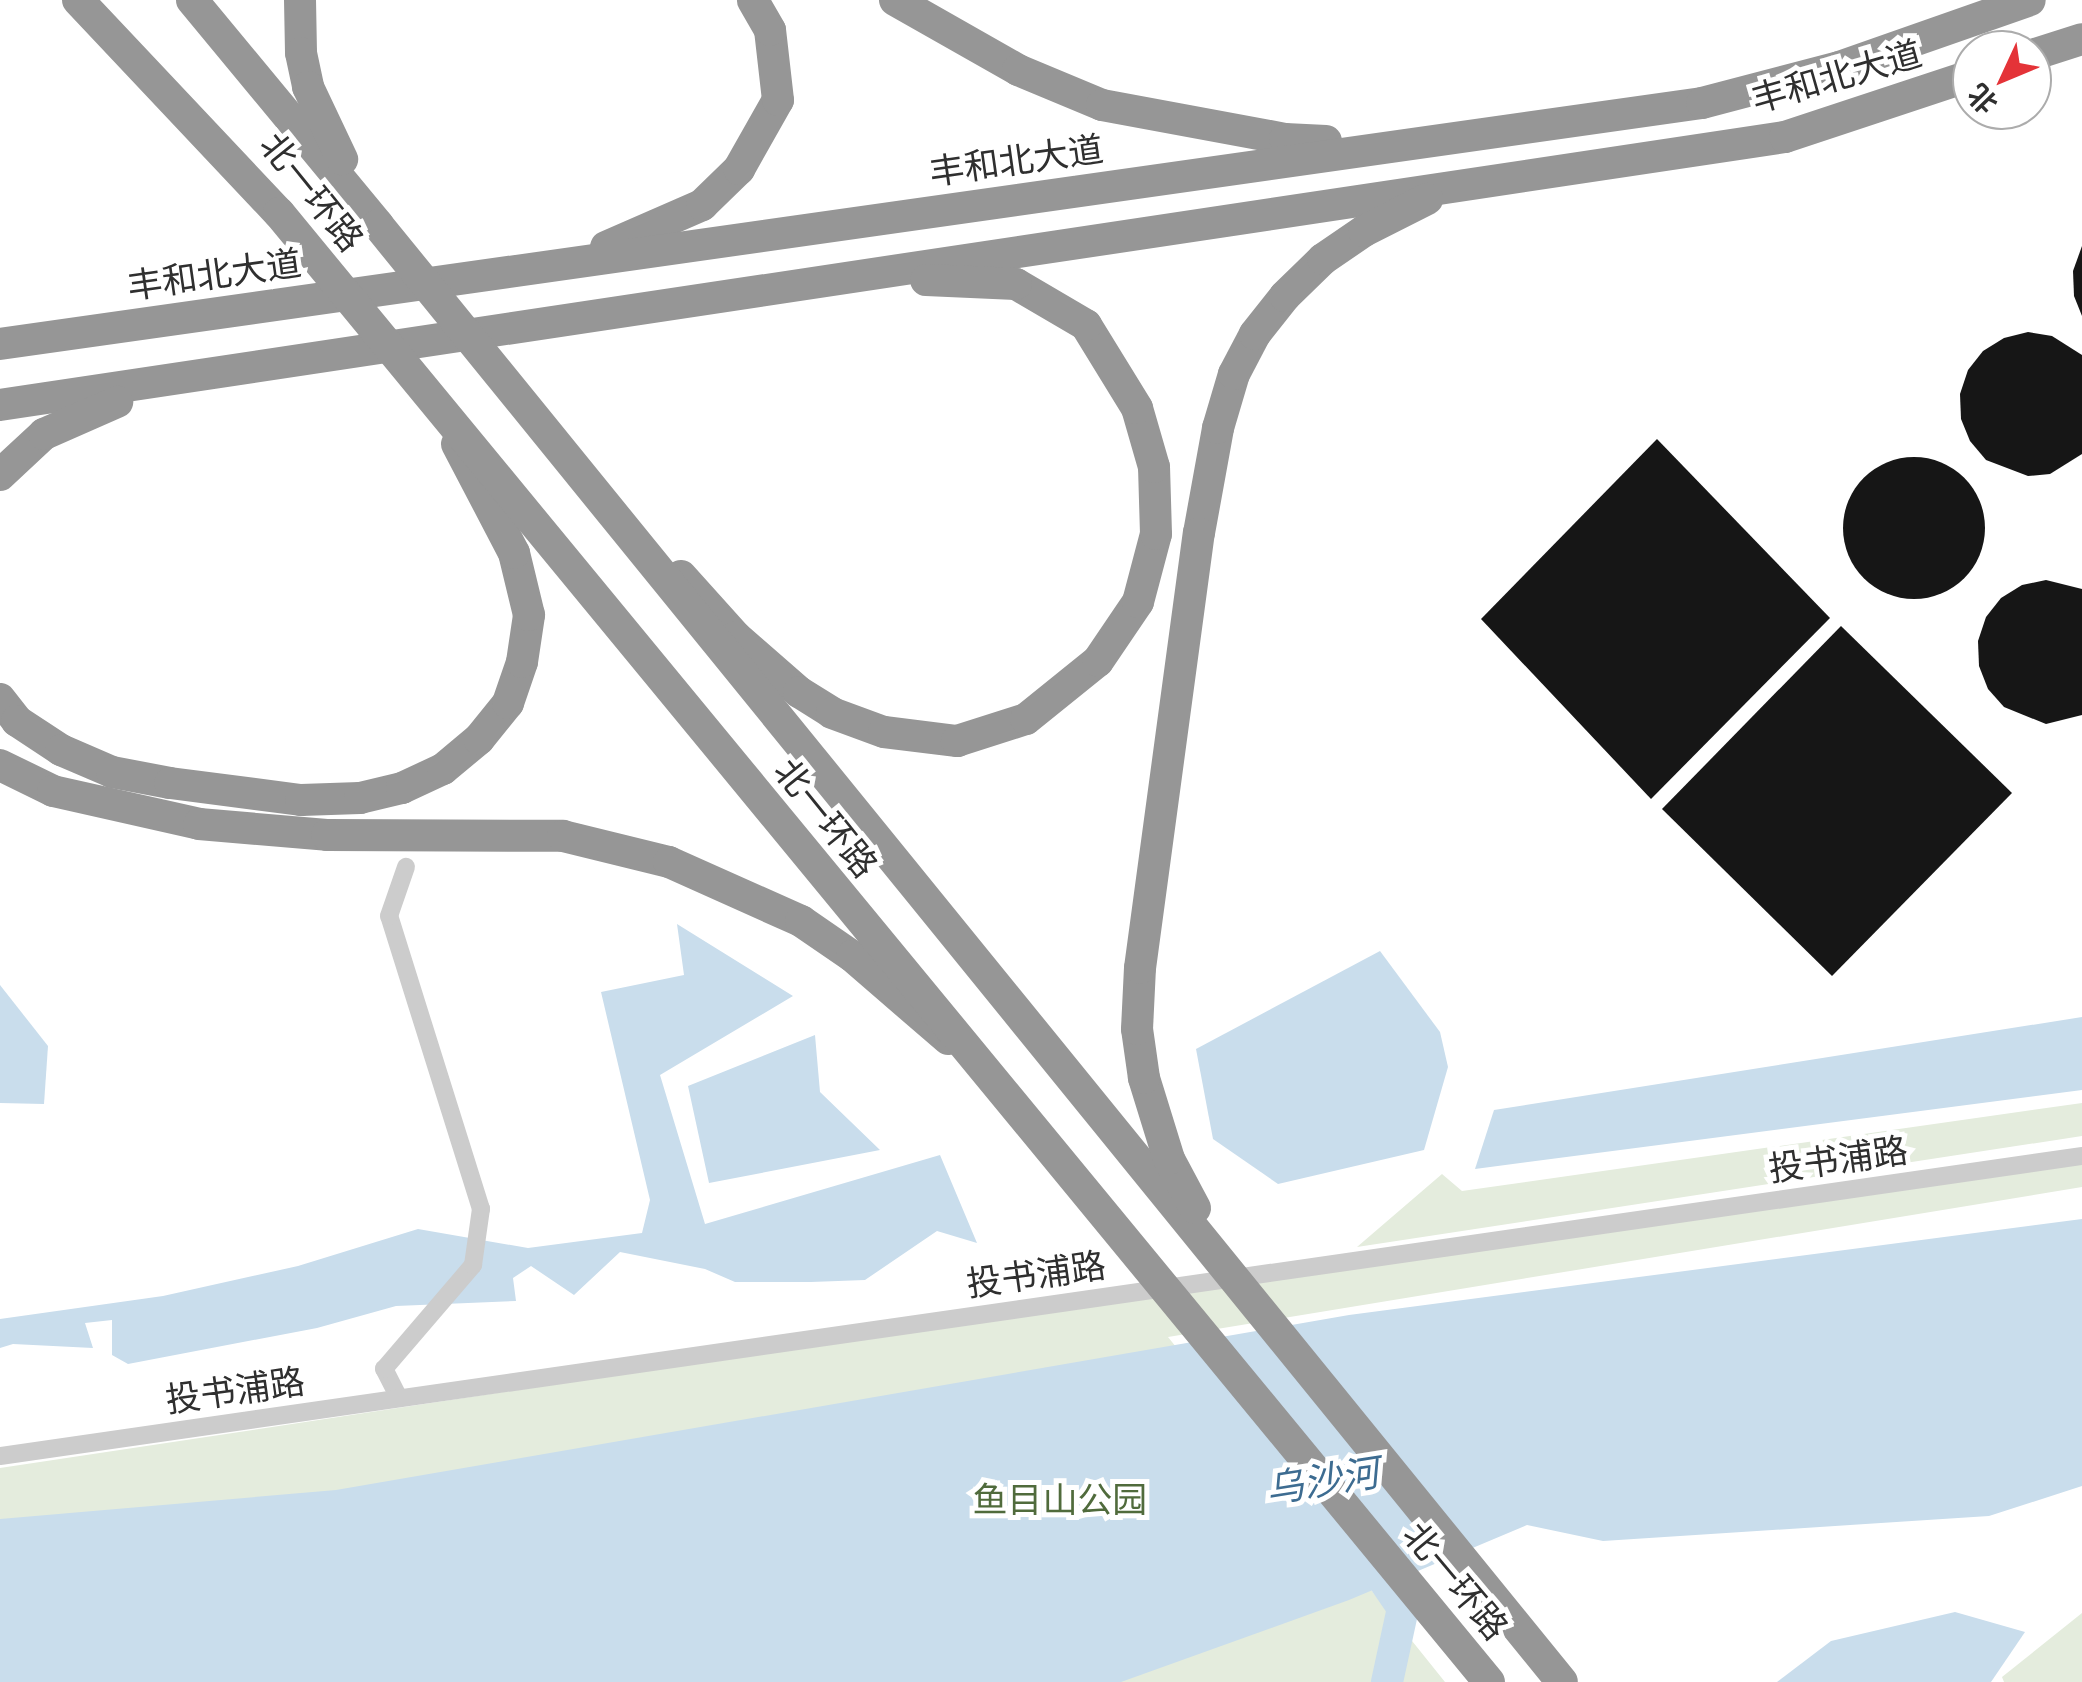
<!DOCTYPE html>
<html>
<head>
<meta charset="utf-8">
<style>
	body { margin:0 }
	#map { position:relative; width:2082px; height:1682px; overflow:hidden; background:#fff; font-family:Lato,"Noto Sans SC",sans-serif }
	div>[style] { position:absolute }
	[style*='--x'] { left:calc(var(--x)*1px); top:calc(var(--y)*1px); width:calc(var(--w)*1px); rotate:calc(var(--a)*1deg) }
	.green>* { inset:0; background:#e4ecdd }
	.water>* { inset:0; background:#c9ddec }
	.river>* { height:32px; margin:-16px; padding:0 16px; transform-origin:16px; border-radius:16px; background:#c9ddec }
	.building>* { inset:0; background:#161616 }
	.round { border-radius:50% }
	.street>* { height:18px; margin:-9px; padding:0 9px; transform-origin:9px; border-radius:9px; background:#ccc }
	.highway>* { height:32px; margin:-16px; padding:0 16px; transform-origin:16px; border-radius:16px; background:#969696 }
	.highway-bridge>* { height:32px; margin:-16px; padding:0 16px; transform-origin:16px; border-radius:16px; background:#969696 }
	span { translate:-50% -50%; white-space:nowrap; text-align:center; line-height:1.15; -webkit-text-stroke:10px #fff; paint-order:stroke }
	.street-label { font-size:35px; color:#2f2f2f }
	.park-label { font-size:35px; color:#506b3c }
	.water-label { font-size:38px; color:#3d6c91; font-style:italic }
	.north { position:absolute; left:1952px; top:30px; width:100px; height:100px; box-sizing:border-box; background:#fff; border:2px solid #acacac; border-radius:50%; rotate:226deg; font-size:28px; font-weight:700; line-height:40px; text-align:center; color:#2f2f2f }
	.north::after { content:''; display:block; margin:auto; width:35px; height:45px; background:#e43338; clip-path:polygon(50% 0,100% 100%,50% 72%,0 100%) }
</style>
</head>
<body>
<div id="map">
	<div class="green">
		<div style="clip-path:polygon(2082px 1103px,2082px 1136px,1357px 1247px,1442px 1174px,1462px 1191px)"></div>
		<div style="clip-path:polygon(2082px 1154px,2082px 1187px,1168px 1337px,1445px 1682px,0 1682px,0 1468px)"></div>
		<div style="clip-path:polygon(2082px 1613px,2082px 1682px,2004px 1682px,2002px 1677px)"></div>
	</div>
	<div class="water">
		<div style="clip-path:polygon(677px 924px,793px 996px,660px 1075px,705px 1224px,940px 1155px,977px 1243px,937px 1231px,865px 1280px,811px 1282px,735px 1282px,705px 1269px,620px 1252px,574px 1295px,531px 1266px,513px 1278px,516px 1301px,396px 1306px,317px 1328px,128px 1364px,112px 1355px,112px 1320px,85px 1323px,93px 1348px,13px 1344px,0 1348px,0 1319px,163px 1296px,298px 1266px,418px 1229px,528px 1248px,642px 1233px,650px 1200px,601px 992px,684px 975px)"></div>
		<div style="clip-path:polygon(1380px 951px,1440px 1032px,1448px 1067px,1424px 1150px,1278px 1184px,1213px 1139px,1196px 1049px)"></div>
		<div style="clip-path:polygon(0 985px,48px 1046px,44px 1104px,0 1103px)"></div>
		<div style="clip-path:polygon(2082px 1017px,2082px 1090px,1475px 1169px,1494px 1110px)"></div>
		<div style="clip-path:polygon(815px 1035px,820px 1092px,880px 1150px,709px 1183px,688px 1086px)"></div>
		<div style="clip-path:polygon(2082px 1219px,2082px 1486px,1989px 1516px,1603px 1541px,1527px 1525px,1349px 1600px,1121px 1682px,0 1682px,0 1519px,336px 1490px,1349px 1315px)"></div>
		<div style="clip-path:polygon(1955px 1612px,2025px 1632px,1991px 1682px,1777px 1682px,1831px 1641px)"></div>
	</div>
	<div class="river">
		<div style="--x:1368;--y:1557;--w:62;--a:55.5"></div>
		<div style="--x:1403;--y:1608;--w:76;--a:102.2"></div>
	</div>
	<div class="building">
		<div style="clip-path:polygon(2082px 246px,2082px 316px,2074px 296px,2073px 271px)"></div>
		<div style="clip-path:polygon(2028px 332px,2052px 336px,2082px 355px,2082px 454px,2050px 474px,2028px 476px,1986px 460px,1970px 441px,1961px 419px,1960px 394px,1968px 370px,1983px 351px,2004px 338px)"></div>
		<div style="clip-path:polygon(1657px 439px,1830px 618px,1651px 799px,1481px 619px)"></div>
		<div class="round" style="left:1843px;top:457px;width:142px;height:142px"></div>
		<div style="clip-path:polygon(2046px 580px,2082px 589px,2082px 715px,2046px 724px,2004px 707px,1988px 689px,1979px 666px,1978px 641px,1986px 617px,2001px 598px,2022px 585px)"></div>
		<div style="clip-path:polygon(1841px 626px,2012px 793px,1832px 976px,1662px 809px)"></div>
	</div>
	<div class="street">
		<div style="--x:399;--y:1398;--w:33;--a:-117"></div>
		<div style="--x:384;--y:1369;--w:137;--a:-49.4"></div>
		<div style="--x:473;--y:1265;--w:57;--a:-81.9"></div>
		<div style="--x:481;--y:1209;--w:307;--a:-107.4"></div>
		<div style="--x:389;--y:916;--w:52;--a:-70.9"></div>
		<div style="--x:0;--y:1456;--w:2104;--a:-8.2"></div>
	</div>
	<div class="highway">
		<div style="--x:78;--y:0;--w:293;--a:46.7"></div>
		<div style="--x:192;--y:0;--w:292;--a:50.4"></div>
		<div style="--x:300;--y:0;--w:53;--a:88.9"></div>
		<div style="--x:301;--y:53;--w:35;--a:78"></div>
		<div style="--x:308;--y:87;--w:80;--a:64.7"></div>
		<div style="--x:895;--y:0;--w:142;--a:29.6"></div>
		<div style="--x:1018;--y:70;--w:91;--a:22.6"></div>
		<div style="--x:1102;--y:105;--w:186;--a:10.5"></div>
		<div style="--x:1285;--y:139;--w:41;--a:2.8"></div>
		<div style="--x:2032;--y:55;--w:52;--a:-17.7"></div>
		<div style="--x:606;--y:247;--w:105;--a:-23.6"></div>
		<div style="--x:702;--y:205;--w:52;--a:-44.2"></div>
		<div style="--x:739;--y:169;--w:79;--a:-60.5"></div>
		<div style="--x:778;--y:100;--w:70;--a:-96.5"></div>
		<div style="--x:770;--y:30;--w:34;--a:-120"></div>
		<div style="--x:0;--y:344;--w:1719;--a:-8.06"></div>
		<div style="--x:1702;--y:103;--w:142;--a:-14.7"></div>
		<div style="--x:1839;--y:67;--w:202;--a:-19.3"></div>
		<div style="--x:0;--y:405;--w:1805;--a:-8.54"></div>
		<div style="--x:1785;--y:137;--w:197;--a:-18.3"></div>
		<div style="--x:0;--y:475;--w:60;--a:-43"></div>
		<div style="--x:44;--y:434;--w:80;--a:-23.7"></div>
		<div style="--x:1199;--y:533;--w:107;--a:-79.7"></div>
		<div style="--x:1218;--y:428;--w:56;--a:-73.5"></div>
		<div style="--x:1234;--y:374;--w:45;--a:-62.3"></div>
		<div style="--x:1255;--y:334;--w:48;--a:-51.7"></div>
		<div style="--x:1285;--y:296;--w:53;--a:-44.2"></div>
		<div style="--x:1323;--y:259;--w:50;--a:-34.3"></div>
		<div style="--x:1364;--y:231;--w:71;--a:-26.9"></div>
		<div style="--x:681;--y:576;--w:82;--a:48"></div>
		<div style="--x:736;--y:637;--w:84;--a:41.1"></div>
		<div style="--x:799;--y:692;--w:39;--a:32"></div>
		<div style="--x:832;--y:713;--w:55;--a:20.1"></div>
		<div style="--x:884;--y:732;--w:74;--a:7"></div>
		<div style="--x:957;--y:741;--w:72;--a:-17.7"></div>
		<div style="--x:1026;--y:719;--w:92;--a:-38.9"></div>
		<div style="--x:1098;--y:661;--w:71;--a:-55.9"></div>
		<div style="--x:1138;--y:602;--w:70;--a:-75.2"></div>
		<div style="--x:1156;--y:534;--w:67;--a:-91.7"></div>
		<div style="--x:1154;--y:467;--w:61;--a:-106.1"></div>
		<div style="--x:1137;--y:408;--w:97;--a:-121.6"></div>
		<div style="--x:1086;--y:325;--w:81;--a:-149.6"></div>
		<div style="--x:1016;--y:284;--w:90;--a:-177.5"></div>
		<div style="--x:0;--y:699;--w:28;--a:52"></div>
		<div style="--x:17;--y:721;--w:53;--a:33.4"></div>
		<div style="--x:61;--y:750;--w:56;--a:23.3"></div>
		<div style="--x:112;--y:772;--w:59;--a:10.7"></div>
		<div style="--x:170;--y:783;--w:132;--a:7.4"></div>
		<div style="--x:301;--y:800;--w:59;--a:-1.9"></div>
		<div style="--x:360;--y:798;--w:43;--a:-13.4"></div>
		<div style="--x:402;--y:788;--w:45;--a:-24.9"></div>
		<div style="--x:443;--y:769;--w:47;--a:-39.8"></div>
		<div style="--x:479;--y:739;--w:46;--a:-51.1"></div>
		<div style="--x:508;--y:703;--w:43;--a:-71.1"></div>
		<div style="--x:522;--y:662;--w:48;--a:-81.5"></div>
		<div style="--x:529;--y:615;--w:64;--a:-103.6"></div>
		<div style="--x:514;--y:553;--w:123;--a:-117.6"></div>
		<div style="--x:0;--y:765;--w:59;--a:26.1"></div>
		<div style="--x:53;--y:791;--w:150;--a:12.7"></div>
		<div style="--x:199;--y:824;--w:128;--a:4.9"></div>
		<div style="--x:327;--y:835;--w:236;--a:0.2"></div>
		<div style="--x:563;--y:836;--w:109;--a:13.8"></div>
		<div style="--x:669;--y:862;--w:145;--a:24.1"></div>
		<div style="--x:801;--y:921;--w:62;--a:34.5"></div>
		<div style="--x:852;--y:956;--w:127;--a:40.8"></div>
	</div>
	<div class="highway-bridge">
		<div style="--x:279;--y:213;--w:1903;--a:50.52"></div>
		<div style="--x:378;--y:225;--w:1877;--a:50.9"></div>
		<div style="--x:1195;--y:1208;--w:55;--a:-118"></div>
		<div style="--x:1169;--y:1159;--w:85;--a:-107.2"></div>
		<div style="--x:1144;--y:1078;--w:49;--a:-98.1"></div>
		<div style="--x:1137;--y:1029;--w:61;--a:-87.2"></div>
		<div style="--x:1140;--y:968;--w:439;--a:-82.3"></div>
	</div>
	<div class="street-label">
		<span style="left:1836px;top:75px;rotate:-16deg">丰和北大道</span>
		<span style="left:1016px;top:159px;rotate:-8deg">丰和北大道</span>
		<span style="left:313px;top:191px;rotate:51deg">北一环路</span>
		<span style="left:214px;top:273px;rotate:-8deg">丰和北大道</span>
		<span style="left:827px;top:817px;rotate:51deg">北一环路</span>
		<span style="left:1838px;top:1158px;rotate:-8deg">投书浦路</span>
		<span style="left:1036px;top:1273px;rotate:-8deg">投书浦路</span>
		<span style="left:235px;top:1389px;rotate:-8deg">投书浦路</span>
		<span style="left:1457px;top:1580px;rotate:50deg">北一环路</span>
	</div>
	<div class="park-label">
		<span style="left:1060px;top:1498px">鱼目山公园</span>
	</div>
	<div class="water-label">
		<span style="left:1322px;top:1480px;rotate:-9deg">乌沙河</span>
	</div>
	<div class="north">北</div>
</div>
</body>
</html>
